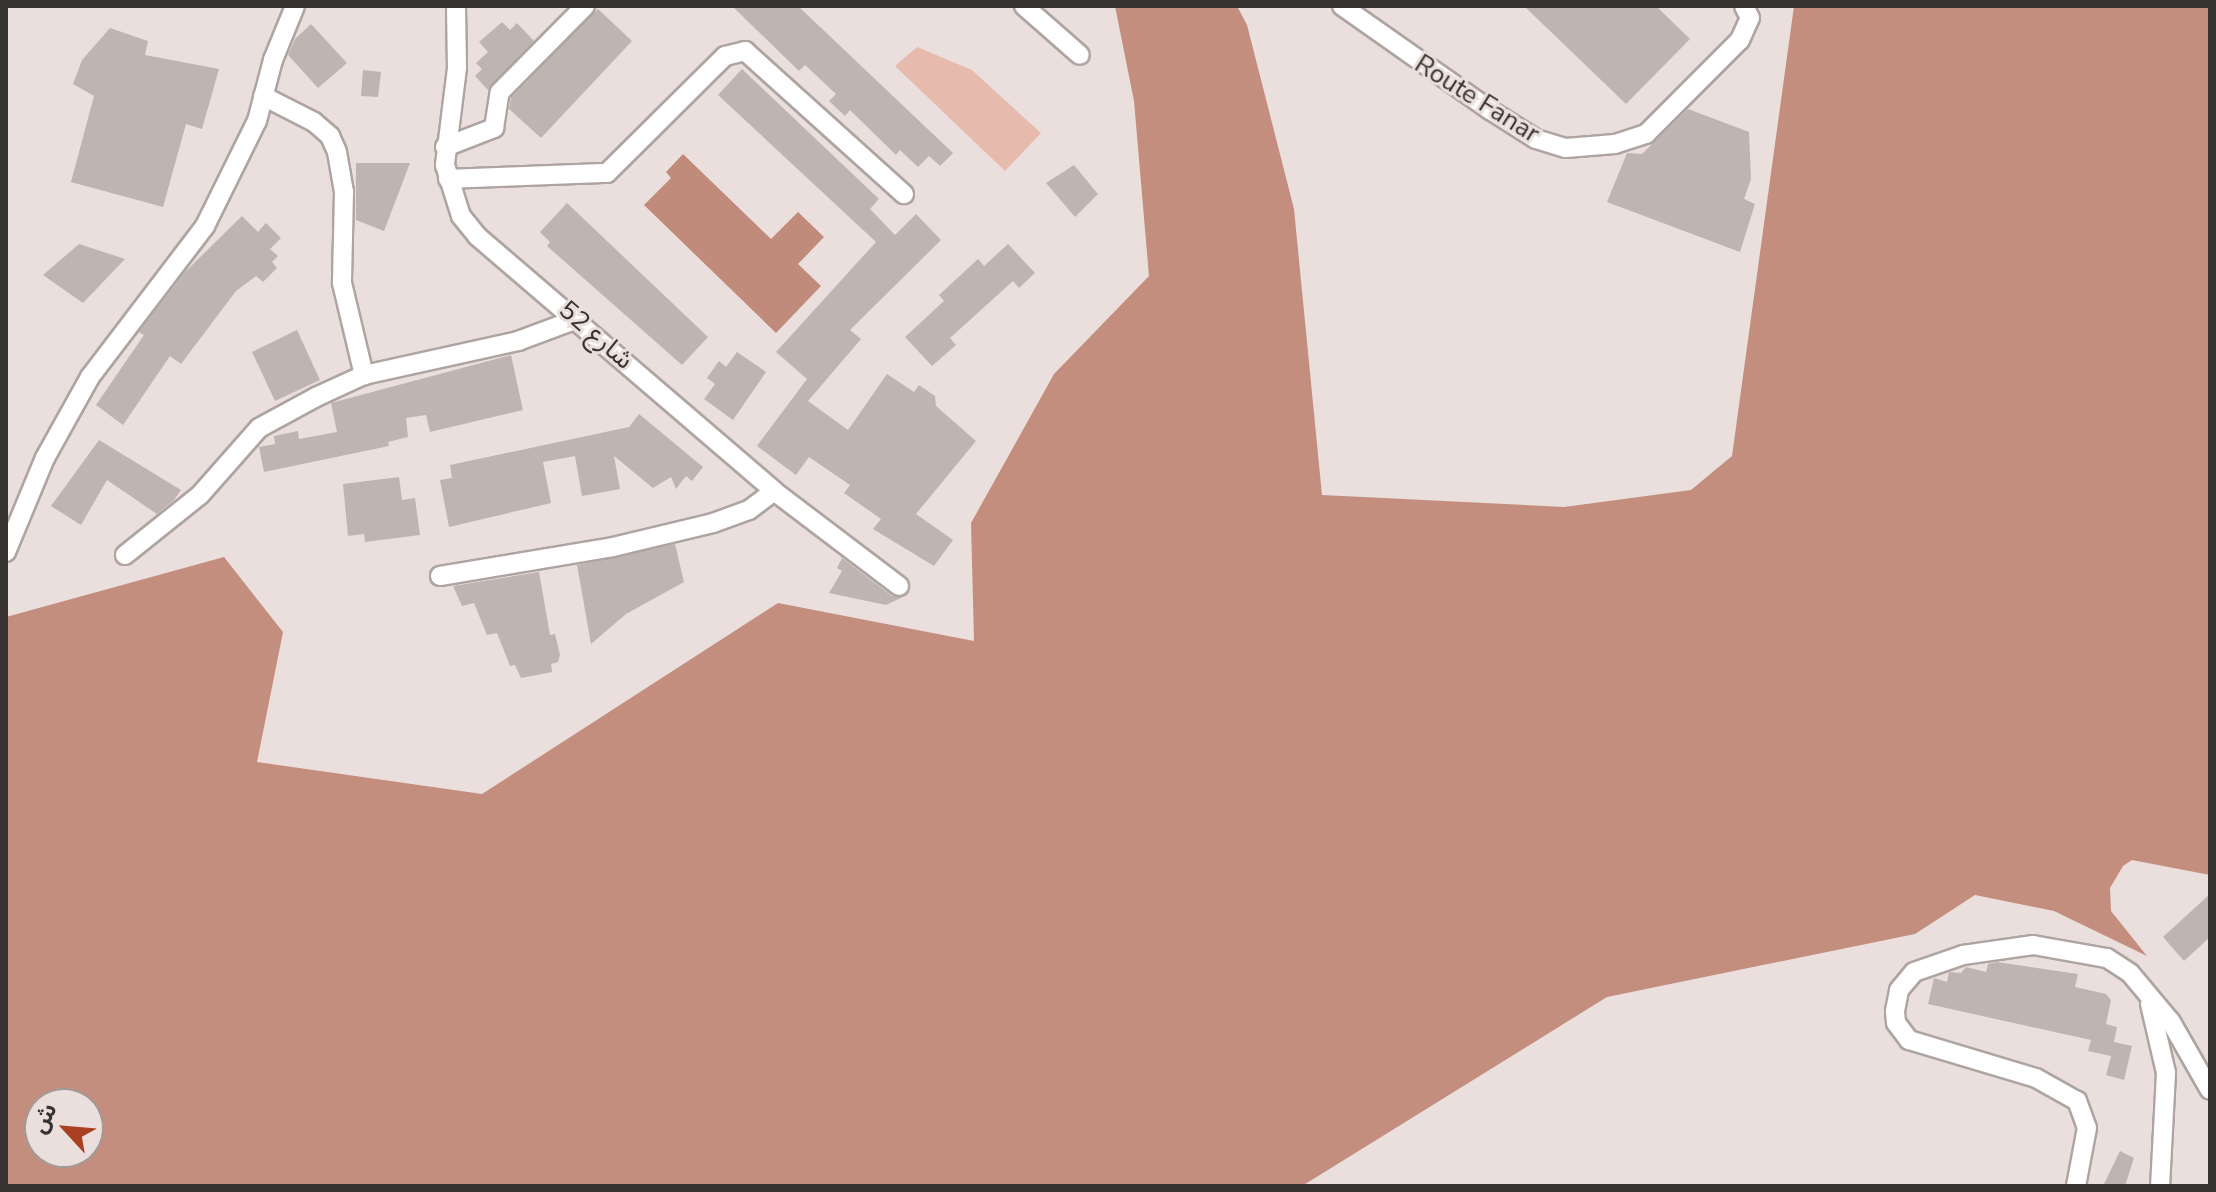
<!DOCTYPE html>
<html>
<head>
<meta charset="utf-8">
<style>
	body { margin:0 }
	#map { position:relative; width:2216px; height:1192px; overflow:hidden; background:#eadfdc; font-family:"Nunito Sans","Noto Sans Arabic",sans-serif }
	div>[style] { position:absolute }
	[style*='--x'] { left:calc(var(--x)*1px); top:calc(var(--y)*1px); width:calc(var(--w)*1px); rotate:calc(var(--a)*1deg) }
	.green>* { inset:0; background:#e6bbae }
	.forest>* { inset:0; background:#c38e7e }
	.water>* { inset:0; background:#c08b7b }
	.building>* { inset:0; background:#beb4b1 }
	.roads { filter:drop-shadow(2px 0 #afa4a1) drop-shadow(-2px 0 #afa4a1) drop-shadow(0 2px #afa4a1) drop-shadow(0 -2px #afa4a1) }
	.minor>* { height:18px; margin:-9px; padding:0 9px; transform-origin:9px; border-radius:9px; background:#fff }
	span { translate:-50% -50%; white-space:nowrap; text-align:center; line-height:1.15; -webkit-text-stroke:6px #eadfdc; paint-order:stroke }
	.street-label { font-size:26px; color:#373331 }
	.frame { position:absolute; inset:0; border:8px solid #373331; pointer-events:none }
	.north { position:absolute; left:24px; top:1088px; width:80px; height:80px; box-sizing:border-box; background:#eadfdc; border:2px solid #a29a98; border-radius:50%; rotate:296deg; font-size:22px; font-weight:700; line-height:32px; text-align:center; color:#373331 }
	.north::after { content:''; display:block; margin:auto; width:28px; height:36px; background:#a84021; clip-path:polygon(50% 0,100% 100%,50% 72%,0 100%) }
</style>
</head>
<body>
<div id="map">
	<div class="green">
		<div style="clip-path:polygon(917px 47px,972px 70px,1041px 133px,1005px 171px,895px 66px)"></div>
	</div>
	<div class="forest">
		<div style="clip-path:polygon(evenodd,1115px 6px,1237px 6px,1247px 25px,1294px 209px,1322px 495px,1564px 507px,1691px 490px,1732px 456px,1794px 6px,2210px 6px,2210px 875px,2132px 860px,2123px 866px,2110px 888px,2111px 911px,2147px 956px,2054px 911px,1975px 895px,1915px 934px,1607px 997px,1302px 1186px,6px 1186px,6px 617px,224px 557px,283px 632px,257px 762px,482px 794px,778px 603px,974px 641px,971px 523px,1054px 374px,1149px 276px,1134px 101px,1115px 6px,40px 1104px,88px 1104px,88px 1152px,40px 1152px,40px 1104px)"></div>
	</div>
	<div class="water">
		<div style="clip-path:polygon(683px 154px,771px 239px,798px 212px,824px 237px,798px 264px,821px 286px,776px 333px,644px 205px,671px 178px,666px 172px)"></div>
	</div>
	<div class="building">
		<div style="clip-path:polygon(732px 6px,798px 6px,953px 153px,940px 166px,929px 156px,918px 167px,900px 150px,896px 155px,850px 110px,845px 116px,829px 101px,836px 94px,805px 65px,799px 71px)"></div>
		<div style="clip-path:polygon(1524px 6px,1656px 6px,1690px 39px,1626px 104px)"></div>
		<div style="clip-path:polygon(598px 9px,632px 41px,541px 138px,509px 109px,511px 98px)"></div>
		<div style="clip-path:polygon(502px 22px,510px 30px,517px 23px,534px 41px,488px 90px,475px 76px,482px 69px,476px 63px,488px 52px,479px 42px)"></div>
		<div style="clip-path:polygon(311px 24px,347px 63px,318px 88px,288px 55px,295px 39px)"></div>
		<div style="clip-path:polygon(110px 28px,148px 41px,145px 55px,219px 69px,202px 129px,186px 124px,163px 207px,71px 182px,94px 96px,73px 84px,82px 60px)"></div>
		<div style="clip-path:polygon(742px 69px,879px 199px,870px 209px,895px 235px,916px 214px,941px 240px,850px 330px,861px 339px,808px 401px,848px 430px,887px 374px,914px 392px,919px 385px,935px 396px,936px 406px,976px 441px,916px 514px,953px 540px,934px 566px,873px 529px,881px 519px,844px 493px,850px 485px,809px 457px,796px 475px,757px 446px,807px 379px,776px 352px,876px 242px,718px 95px)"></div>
		<div style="clip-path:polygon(363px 70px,381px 72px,378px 97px,361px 96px)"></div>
		<div style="clip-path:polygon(1688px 109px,1749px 132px,1751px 179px,1744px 199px,1755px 204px,1740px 252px,1607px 202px,1627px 153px,1642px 154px)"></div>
		<div style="clip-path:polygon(356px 163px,410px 163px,384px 231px,356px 220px)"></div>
		<div style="clip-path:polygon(1074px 165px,1098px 194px,1075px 217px,1046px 183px)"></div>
		<div style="clip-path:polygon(567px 203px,708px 337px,682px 365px,547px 246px,550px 242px,540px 232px)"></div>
		<div style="clip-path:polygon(242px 216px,258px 232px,266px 223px,281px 238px,270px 249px,278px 256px,272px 262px,277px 268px,263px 282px,256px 276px,236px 291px,181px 364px,170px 356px,123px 425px,96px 405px,144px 335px,139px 332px,185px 272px)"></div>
		<div style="clip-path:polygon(79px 244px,125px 259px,83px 303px,43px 275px)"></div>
		<div style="clip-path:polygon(1008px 244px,1035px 273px,1019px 288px,1013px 281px,950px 338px,956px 345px,932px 366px,905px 337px,944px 301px,939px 295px,978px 259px,984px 266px)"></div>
		<div style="clip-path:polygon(297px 330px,320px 380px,275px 401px,252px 352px)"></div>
		<div style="clip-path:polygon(737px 352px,766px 372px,733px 420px,704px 399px,715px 384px,707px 378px,719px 361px,726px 367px)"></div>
		<div style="clip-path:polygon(511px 355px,523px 410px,430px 432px,426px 415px,406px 418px,408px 437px,388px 442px,389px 446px,264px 472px,259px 447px,275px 444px,274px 436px,298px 431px,299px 439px,337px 432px,331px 403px)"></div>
		<div style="clip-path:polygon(639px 414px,703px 467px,692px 481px,686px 476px,676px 489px,671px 477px,653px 488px,614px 456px,620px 489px,582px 496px,575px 456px,543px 462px,551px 503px,449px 527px,440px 480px,452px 478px,450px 465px,629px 427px)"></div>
		<div style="clip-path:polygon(99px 440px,181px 490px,174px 500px,157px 514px,107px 480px,81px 525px,51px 506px)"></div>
		<div style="clip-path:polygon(399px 477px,402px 500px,415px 498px,420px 535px,365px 542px,364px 534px,348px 536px,343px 484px)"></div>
		<div style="clip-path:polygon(675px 544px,684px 582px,626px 614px,591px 644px,577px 565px)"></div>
		<div style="clip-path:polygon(842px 558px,892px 596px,907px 595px,886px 605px,829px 593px,842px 571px,837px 568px)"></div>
		<div style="clip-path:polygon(539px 572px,550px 635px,555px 634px,560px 655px,558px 662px,551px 664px,552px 672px,521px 678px,515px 665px,510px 666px,497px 633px,487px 635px,474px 603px,462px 606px,453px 586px)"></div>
		<div style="clip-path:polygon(2210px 894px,2210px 937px,2184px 961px,2163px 937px)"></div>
		<div style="clip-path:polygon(1997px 962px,2078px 974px,2075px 987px,2106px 994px,2111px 1000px,2106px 1024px,2117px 1027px,2114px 1042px,2132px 1046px,2124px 1080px,2106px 1075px,2111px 1056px,2088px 1051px,2091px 1040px,1928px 1004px,1934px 978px,1947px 982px,1949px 972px,1961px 973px,1966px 967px,1986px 972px,1988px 964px)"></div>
		<div style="clip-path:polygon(2120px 1151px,2134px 1158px,2125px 1186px,2103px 1186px)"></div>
	</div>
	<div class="roads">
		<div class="minor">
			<div style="--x:456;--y:6;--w:62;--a:89.1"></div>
			<div style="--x:457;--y:68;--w:98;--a:97.1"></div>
			<div style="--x:445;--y:165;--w:53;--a:72.6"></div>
			<div style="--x:461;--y:216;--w:26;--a:51"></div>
			<div style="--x:477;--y:236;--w:391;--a:40.6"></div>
			<div style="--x:774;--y:491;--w:157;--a:37.2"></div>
			<div style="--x:1024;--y:6;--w:74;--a:41.2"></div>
			<div style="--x:1342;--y:6;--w:181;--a:35.1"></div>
			<div style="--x:1490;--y:110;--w:54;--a:32.2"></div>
			<div style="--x:1536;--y:139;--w:31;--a:17"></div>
			<div style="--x:1566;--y:148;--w:49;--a:-4.7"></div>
			<div style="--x:1615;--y:144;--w:33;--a:-18"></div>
			<div style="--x:1646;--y:134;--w:133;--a:-45"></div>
			<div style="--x:1740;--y:40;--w:24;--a:-66"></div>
			<div style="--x:1750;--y:18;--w:13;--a:-117"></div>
			<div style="--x:263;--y:96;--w:57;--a:27"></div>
			<div style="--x:314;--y:122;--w:21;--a:41"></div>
			<div style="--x:330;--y:136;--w:17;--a:66"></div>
			<div style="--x:337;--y:152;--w:41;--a:80.1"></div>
			<div style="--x:344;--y:192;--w:91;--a:91.3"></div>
			<div style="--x:342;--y:283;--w:95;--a:76.6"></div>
			<div style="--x:445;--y:147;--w:53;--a:-21.2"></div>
			<div style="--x:494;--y:128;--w:36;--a:-81"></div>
			<div style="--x:500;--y:92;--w:121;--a:-45.3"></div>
			<div style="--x:448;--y:179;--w:159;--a:-2.2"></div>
			<div style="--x:607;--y:173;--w:166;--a:-44.8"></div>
			<div style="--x:725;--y:56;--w:21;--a:-14"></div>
			<div style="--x:745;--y:51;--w:214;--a:42"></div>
			<div style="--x:6;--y:552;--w:102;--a:-67.5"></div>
			<div style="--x:45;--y:458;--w:93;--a:-60.9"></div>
			<div style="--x:90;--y:377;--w:190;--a:-52.7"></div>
			<div style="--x:205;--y:226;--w:117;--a:-63.7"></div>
			<div style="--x:257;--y:121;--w:63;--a:-75.3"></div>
			<div style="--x:273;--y:60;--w:58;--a:-67.8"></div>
			<div style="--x:125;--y:555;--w:96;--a:-38.7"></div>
			<div style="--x:200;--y:495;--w:89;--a:-48.6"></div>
			<div style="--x:259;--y:428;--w:65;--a:-28.5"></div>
			<div style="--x:316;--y:397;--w:53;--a:-24.6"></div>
			<div style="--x:364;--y:375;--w:158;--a:-12.4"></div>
			<div style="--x:518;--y:341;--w:63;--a:-20.4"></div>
			<div style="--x:440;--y:576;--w:175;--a:-9.5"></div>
			<div style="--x:613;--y:547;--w:103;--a:-13.5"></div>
			<div style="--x:713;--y:523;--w:38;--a:-20"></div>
			<div style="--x:749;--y:510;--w:31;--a:-37"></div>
			<div style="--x:2150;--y:1004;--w:71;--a:76.9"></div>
			<div style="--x:2166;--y:1073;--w:113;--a:93"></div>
			<div style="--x:2076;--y:1186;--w:59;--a:-79.3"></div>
			<div style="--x:2087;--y:1128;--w:29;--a:-110"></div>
			<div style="--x:2077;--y:1101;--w:47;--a:-150.7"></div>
			<div style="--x:2036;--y:1078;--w:133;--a:-163.3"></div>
			<div style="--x:1909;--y:1040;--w:21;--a:-127"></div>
			<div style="--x:1896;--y:1023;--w:12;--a:-95"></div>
			<div style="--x:1895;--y:1011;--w:21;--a:-79"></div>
			<div style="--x:1899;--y:990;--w:23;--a:-50"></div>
			<div style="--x:1914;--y:972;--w:52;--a:-19.1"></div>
			<div style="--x:1963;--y:955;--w:71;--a:-8.1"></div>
			<div style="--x:2033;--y:945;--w:75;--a:10"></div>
			<div style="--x:2107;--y:958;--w:27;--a:33"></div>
			<div style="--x:2130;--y:973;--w:64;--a:50.1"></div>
			<div style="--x:2171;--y:1022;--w:78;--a:60.2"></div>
		</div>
	</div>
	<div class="street-label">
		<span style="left:1477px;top:99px;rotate:32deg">Route Fanar</span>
		<span style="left:596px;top:335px;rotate:41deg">شارع 52</span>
	</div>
	<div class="frame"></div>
	<div class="north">ش</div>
</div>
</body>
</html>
